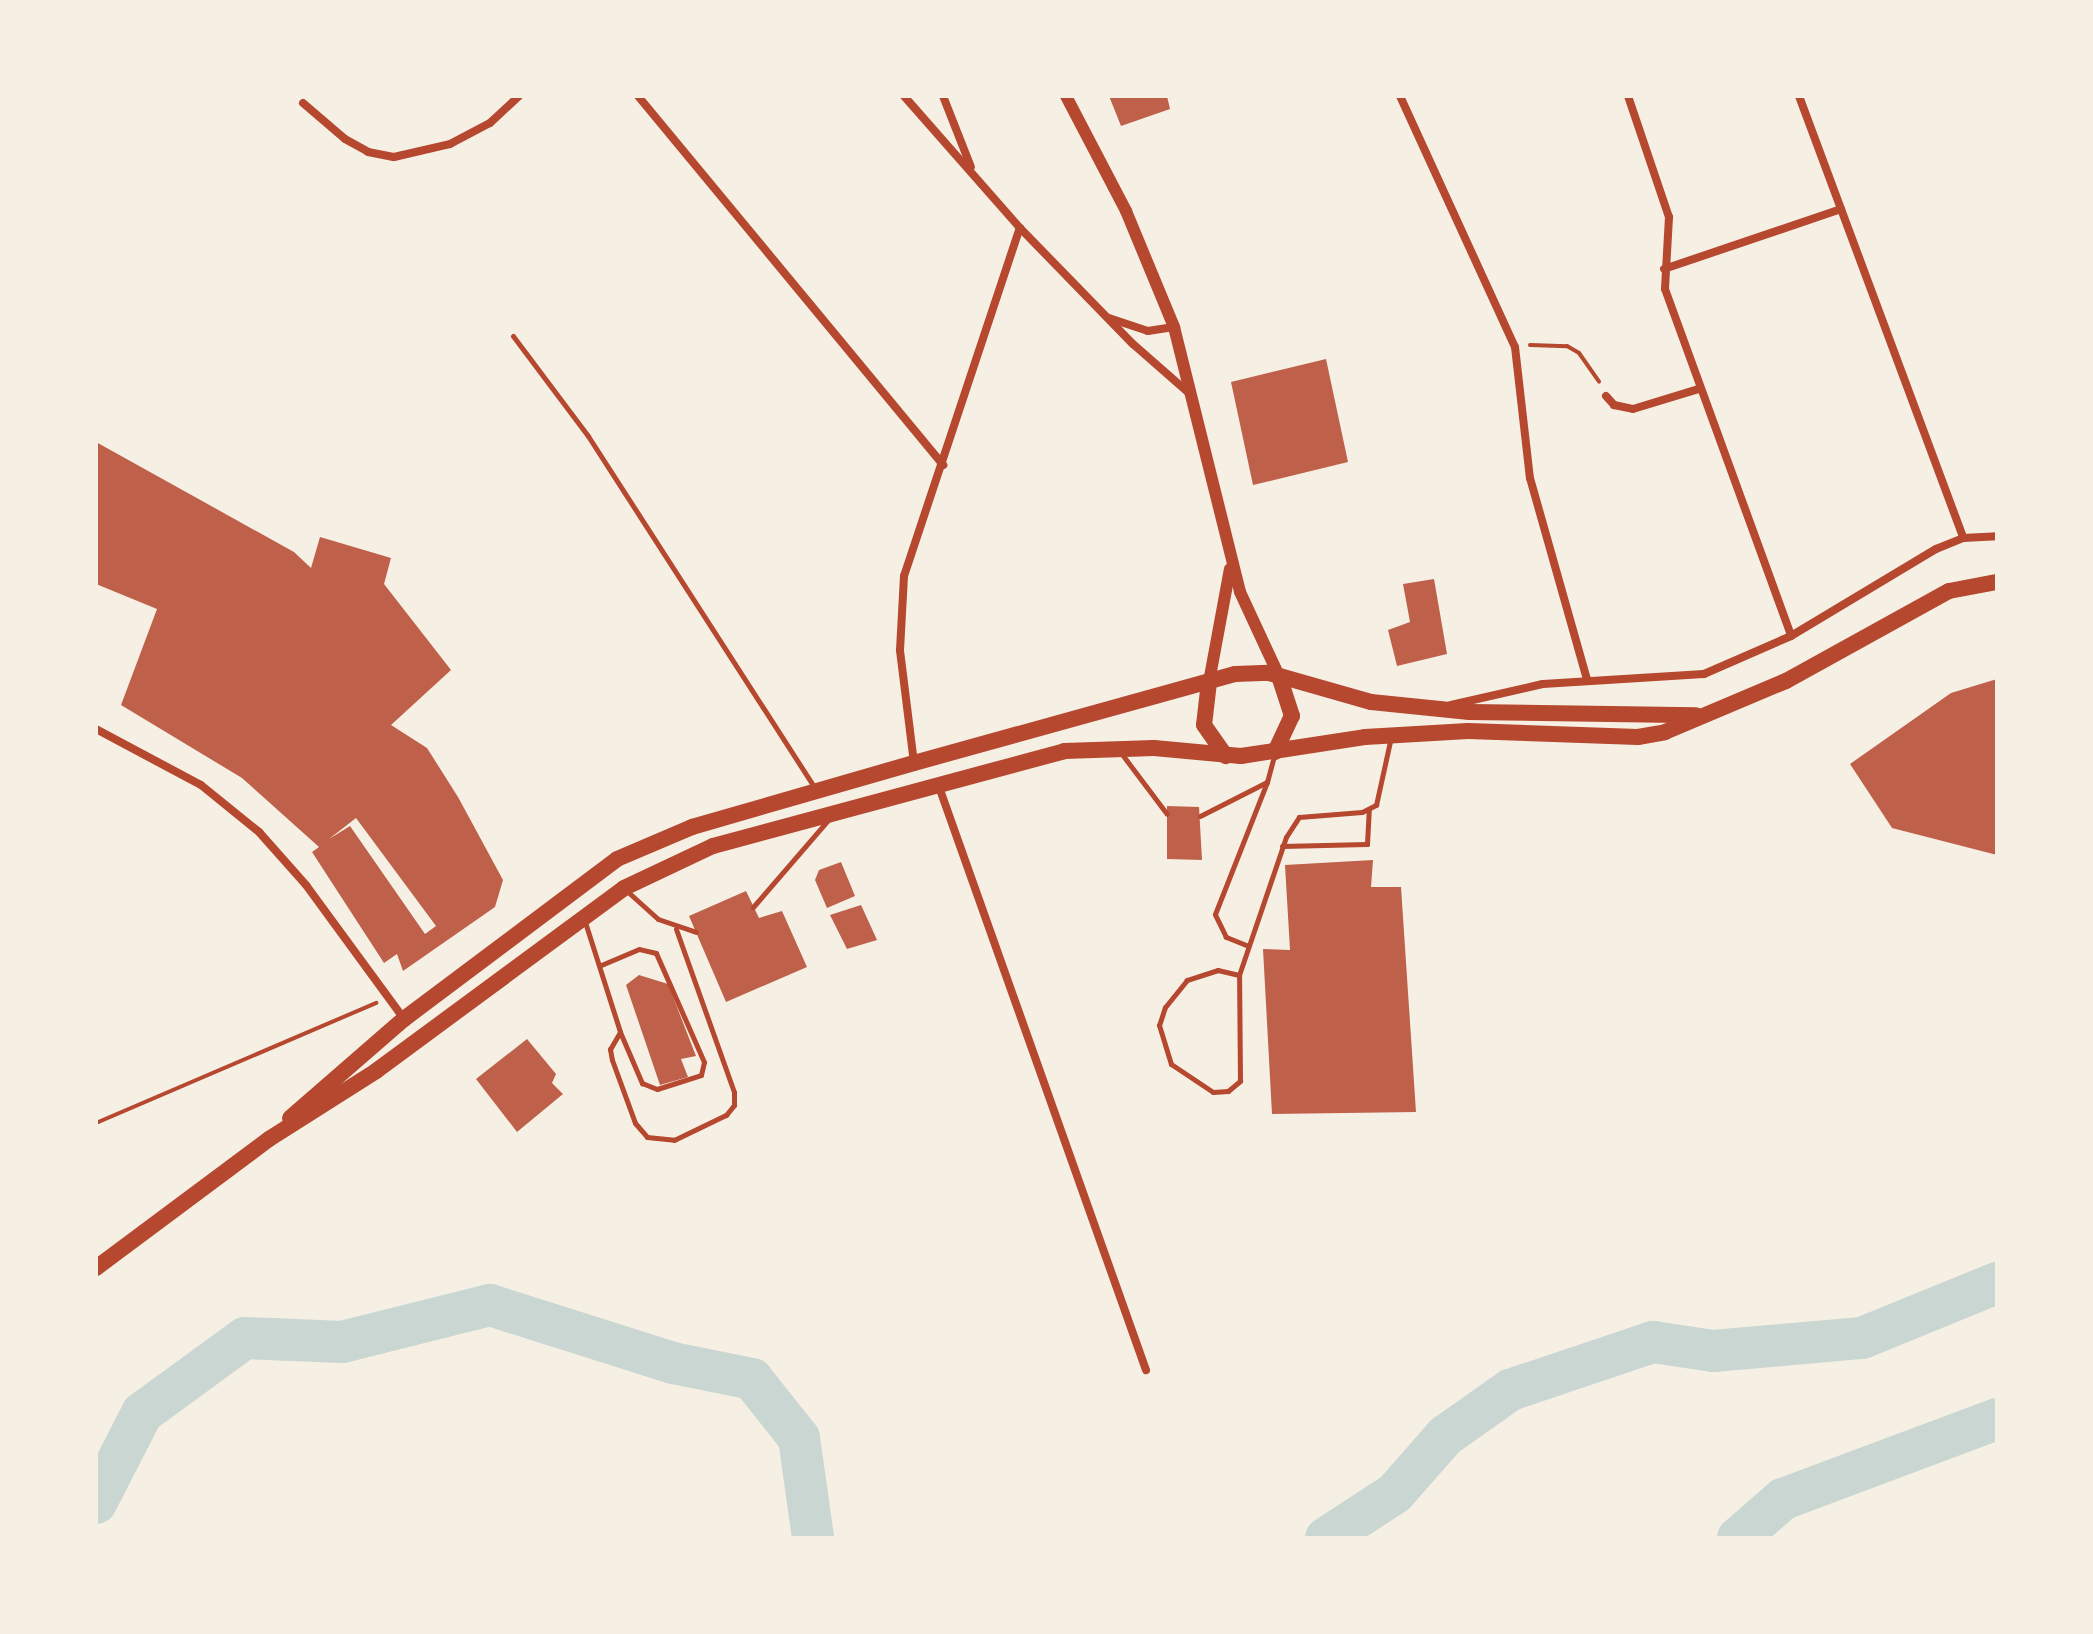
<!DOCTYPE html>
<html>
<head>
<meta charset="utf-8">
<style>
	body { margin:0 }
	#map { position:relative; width:2093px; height:1634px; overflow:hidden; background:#f6efe4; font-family:"PT Sans Narrow",sans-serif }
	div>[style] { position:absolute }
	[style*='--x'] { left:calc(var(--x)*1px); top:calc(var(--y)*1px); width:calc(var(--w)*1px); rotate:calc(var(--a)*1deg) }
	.river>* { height:42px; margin:-21px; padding:0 21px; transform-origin:21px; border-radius:21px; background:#c9d6d2 }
	.building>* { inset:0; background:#bf614a }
	.path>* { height:4px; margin:-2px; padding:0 2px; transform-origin:2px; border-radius:2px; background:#b5482f }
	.service>* { height:5px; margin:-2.5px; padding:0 2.5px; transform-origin:2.5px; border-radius:2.5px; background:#b5482f }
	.minor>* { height:8px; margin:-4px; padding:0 4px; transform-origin:4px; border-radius:4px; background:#b5482f }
	.tertiary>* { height:12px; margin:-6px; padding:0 6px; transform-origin:6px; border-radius:6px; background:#b5482f }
	.primary>* { height:16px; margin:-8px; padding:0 8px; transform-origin:8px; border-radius:8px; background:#b5482f }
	span { translate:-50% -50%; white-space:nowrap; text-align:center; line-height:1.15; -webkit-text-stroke:6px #f6efe4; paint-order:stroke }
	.frame { position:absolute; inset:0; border:98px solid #f6efe4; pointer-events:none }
</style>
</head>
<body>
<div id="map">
	<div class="river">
		<div style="--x:96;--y:1503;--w:101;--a:-62.9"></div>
		<div style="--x:142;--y:1413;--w:127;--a:-36.1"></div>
		<div style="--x:245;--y:1338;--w:97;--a:2.4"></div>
		<div style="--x:342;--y:1342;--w:153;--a:-14"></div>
		<div style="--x:490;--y:1305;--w:192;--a:17.6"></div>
		<div style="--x:673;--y:1363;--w:81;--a:11.4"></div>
		<div style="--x:752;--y:1379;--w:75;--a:51.5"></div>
		<div style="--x:799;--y:1438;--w:101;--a:82"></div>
		<div style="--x:1326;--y:1538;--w:82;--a:-33.1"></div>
		<div style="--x:1395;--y:1493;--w:76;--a:-48.7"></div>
		<div style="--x:1445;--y:1436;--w:80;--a:-35.3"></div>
		<div style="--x:1510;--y:1390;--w:151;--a:-18.6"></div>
		<div style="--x:1653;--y:1342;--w:61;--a:8.5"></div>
		<div style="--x:1713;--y:1351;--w:150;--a:-5"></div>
		<div style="--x:1862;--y:1338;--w:146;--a:-22.2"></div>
		<div style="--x:1738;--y:1538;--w:60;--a:-40.9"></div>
		<div style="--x:1783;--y:1499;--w:228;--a:-20.5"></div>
	</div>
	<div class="building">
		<div style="clip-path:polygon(1109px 96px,1167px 96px,1170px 109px,1121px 126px)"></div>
		<div style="clip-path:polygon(1326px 359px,1348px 462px,1253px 485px,1231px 382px)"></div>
		<div style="clip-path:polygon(evenodd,96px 442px,294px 552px,311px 568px,320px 537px,391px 558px,384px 584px,451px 670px,391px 725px,427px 748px,458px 797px,503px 880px,495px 907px,403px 971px,397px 954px,384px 963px,312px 852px,319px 847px,242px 778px,121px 705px,157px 609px,96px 584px,96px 442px,356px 818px,436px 926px,425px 934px,350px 826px,329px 839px,356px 818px)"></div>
		<div style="clip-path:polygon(1434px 579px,1447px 654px,1397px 666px,1388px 630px,1410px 622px,1403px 584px)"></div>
		<div style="clip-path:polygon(1997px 679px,1997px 855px,1892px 828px,1850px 764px,1951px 693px)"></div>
		<div style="clip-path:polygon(1167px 806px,1199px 807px,1202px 860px,1167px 859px)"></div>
		<div style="clip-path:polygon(1373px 860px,1371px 887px,1401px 887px,1416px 1112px,1272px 1114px,1263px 949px,1290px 950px,1285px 865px)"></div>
		<div style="clip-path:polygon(841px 862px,855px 896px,827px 908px,815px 880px,819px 870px)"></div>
		<div style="clip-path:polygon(746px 891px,759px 918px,782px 911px,807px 967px,726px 1002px,689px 916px)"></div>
		<div style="clip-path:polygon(861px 905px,877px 940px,847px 949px,830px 915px)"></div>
		<div style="clip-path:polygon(639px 975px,668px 984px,696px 1056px,681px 1059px,688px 1077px,660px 1085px,626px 985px)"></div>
		<div style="clip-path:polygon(527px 1039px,556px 1074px,552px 1083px,563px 1094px,517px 1132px,476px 1079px)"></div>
	</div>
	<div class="path">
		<div style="--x:1530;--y:345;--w:37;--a:2"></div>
		<div style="--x:1567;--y:346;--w:14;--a:30"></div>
		<div style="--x:1579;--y:353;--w:35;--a:55"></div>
		<div style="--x:96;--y:1123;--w:305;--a:-23.2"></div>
	</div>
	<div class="service">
		<div style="--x:513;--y:336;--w:125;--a:53.1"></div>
		<div style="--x:588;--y:436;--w:421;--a:57.2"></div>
		<div style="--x:1121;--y:753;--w:76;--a:53"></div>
		<div style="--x:1200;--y:816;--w:75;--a:-26.9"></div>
		<div style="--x:1267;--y:782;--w:27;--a:-75"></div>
		<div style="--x:1282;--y:846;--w:85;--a:-1.3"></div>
		<div style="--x:1367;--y:844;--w:34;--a:-87"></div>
		<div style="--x:628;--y:892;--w:40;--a:42"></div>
		<div style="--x:658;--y:919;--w:40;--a:18.9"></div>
		<div style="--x:753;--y:907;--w:115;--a:-49.2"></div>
		<div style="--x:585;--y:922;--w:115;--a:72.3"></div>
		<div style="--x:620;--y:1032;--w:56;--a:66.7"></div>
		<div style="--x:642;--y:1083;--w:16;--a:22"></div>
		<div style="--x:657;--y:1089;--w:46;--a:-17.7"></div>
		<div style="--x:701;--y:1075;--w:13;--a:-77"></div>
		<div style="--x:704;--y:1062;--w:119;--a:-113.8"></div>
		<div style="--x:656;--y:953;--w:17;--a:-167"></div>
		<div style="--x:639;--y:949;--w:43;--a:157"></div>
		<div style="--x:1246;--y:945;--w:22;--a:-158"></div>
		<div style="--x:1226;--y:937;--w:25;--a:-116"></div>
		<div style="--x:1215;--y:914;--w:142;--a:-68.5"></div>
		<div style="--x:1239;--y:975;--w:22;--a:-167"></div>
		<div style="--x:1218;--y:970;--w:33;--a:162"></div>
		<div style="--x:1187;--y:980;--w:35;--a:129"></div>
		<div style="--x:1165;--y:1007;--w:19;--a:108"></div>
		<div style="--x:1159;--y:1025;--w:41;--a:72.9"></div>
		<div style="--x:1171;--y:1064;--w:50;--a:33.7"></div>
		<div style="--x:1213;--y:1092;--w:15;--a:-4"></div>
		<div style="--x:1228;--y:1091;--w:16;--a:-40"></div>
		<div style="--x:1240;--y:1081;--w:106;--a:-90.5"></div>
		<div style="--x:1239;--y:975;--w:146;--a:-71.2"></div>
		<div style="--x:1286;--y:837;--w:24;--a:-57"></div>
		<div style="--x:1299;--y:817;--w:63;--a:-4.5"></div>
		<div style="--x:1362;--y:812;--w:16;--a:-27"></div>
		<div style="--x:1376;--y:805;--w:70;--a:-77.6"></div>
		<div style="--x:620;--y:1032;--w:20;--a:120"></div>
		<div style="--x:610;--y:1049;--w:11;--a:80"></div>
		<div style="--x:612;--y:1060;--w:67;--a:69.9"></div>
		<div style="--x:635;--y:1123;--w:18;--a:49"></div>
		<div style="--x:647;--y:1137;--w:27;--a:6"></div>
		<div style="--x:674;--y:1140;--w:58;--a:-25.7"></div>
		<div style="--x:726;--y:1115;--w:13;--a:-51"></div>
		<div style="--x:734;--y:1105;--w:13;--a:-90"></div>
		<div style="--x:734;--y:1092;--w:173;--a:-109.6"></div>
	</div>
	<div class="minor">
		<div style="--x:638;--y:96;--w:479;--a:50.4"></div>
		<div style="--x:904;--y:96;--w:176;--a:48.7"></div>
		<div style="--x:1020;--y:228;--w:162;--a:45.8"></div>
		<div style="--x:1133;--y:344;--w:77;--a:41.3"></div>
		<div style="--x:943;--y:96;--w:76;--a:68.5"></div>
		<div style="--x:1400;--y:96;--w:276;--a:65.4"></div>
		<div style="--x:1515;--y:347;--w:132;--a:83.5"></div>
		<div style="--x:1530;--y:478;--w:209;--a:74.2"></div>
		<div style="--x:1628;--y:96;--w:128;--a:71.3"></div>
		<div style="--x:1669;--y:217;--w:72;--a:93.2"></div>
		<div style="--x:1665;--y:289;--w:369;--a:70"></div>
		<div style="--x:1799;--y:96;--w:471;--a:69.6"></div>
		<div style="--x:303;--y:103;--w:55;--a:40.6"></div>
		<div style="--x:345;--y:139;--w:26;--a:29"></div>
		<div style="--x:368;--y:152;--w:26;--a:11"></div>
		<div style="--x:394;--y:157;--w:57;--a:-13.1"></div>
		<div style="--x:450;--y:144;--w:45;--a:-27.7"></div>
		<div style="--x:490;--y:123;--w:40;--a:-43"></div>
		<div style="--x:1664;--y:269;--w:187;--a:-18.7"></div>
		<div style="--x:1109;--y:318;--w:41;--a:18.4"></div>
		<div style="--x:1148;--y:331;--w:26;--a:-9"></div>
		<div style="--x:1606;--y:396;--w:12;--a:48"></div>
		<div style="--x:1614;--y:405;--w:19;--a:12"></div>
		<div style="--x:1633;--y:409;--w:69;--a:-16.9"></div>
		<div style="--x:1451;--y:705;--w:94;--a:-12.9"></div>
		<div style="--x:1543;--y:684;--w:161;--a:-3.6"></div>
		<div style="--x:1704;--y:674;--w:95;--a:-23.6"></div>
		<div style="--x:1791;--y:636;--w:169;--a:-31"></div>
		<div style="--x:1936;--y:549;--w:29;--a:-22"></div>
		<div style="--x:1963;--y:538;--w:34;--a:-3"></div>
		<div style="--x:96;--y:729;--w:119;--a:28.1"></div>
		<div style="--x:201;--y:785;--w:75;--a:39"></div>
		<div style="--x:259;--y:832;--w:71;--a:48.4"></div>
		<div style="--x:306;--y:885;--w:166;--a:53.8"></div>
		<div style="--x:914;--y:763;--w:114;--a:-97.1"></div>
		<div style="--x:900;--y:650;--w:74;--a:-86.9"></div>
		<div style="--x:904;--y:576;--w:367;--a:-71.6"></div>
		<div style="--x:938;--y:784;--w:622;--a:70.46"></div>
	</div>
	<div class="tertiary">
		<div style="--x:1066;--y:96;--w:130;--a:62.4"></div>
		<div style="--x:1126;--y:211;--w:126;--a:67.5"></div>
		<div style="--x:1174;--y:327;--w:273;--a:76"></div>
		<div style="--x:1240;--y:592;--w:93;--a:65.1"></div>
		<div style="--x:1209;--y:682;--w:115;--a:-79.5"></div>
	</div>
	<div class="primary">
		<div style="--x:1209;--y:682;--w:43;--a:96.6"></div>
		<div style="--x:1204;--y:725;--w:38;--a:55"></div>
		<div style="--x:1275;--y:752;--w:40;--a:-65"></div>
		<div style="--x:1292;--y:716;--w:42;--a:-108"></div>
		<div style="--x:290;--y:1118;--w:151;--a:-41"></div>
		<div style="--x:404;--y:1019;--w:266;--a:-36.9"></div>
		<div style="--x:617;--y:859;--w:82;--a:-23.1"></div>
		<div style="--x:692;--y:827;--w:231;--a:-16.1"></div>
		<div style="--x:914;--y:763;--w:333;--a:-15.5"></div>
		<div style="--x:1235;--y:674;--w:34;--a:-2"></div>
		<div style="--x:1269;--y:673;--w:106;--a:15.9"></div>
		<div style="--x:1371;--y:702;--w:99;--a:5.8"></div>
		<div style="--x:1469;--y:712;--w:227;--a:0.8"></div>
		<div style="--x:96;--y:1268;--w:216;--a:-36.7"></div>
		<div style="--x:269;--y:1139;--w:127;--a:-32.4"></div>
		<div style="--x:376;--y:1071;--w:308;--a:-36.4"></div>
		<div style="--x:624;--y:888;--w:98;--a:-25.3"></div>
		<div style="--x:713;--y:846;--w:364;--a:-15.1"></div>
		<div style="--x:1064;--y:751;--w:90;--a:-1.9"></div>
		<div style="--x:1154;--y:748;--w:87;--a:5.3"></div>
		<div style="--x:1241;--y:756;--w:125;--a:-8.7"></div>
		<div style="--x:1365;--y:737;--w:103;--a:-3.3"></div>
		<div style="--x:1468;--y:731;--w:170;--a:2"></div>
		<div style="--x:1638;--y:737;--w:27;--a:-10"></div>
		<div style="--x:1665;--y:732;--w:131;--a:-22.9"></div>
		<div style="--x:1786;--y:681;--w:186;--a:-28.9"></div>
		<div style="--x:1949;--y:591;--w:49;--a:-10.6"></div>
	</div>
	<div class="frame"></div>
</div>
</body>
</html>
